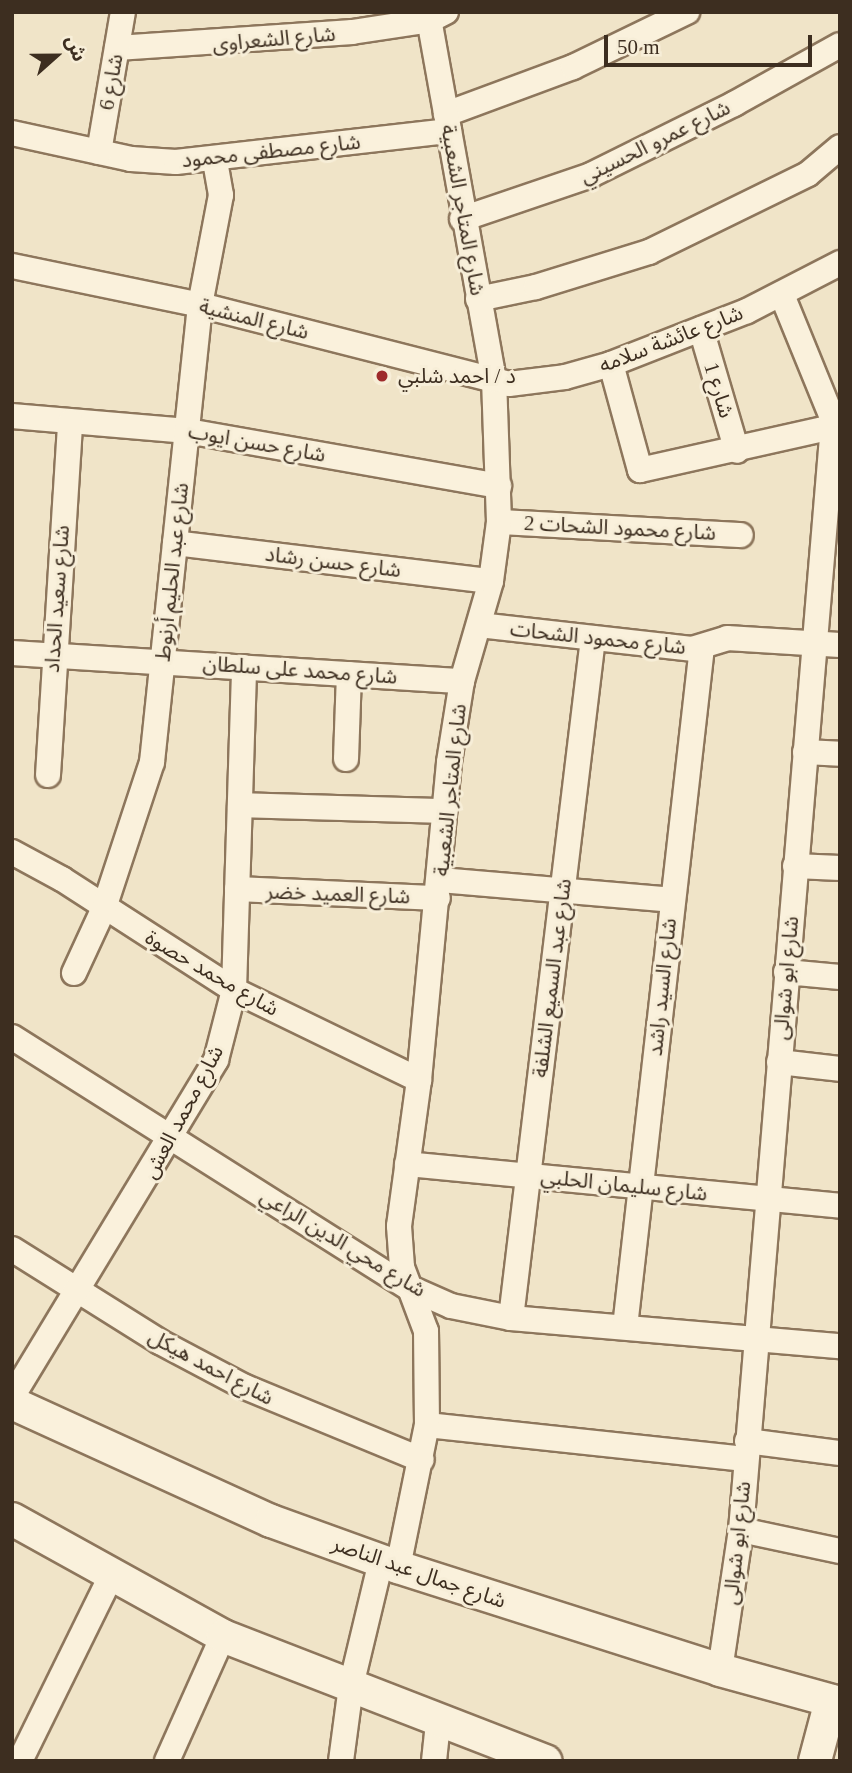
<!DOCTYPE html>
<html>
<head>
<meta charset="utf-8">
<style>
	body { margin:0 }
	#map { position:relative; width:852px; height:1773px; overflow:hidden; background:#f0e4c8; font-family:"Times New Roman","Noto Sans Arabic",serif }
	div>[style] { position:absolute }
	[style*='--x'] { left:calc(var(--x)*1px); top:calc(var(--y)*1px); width:calc(var(--w)*1px); rotate:calc(var(--a)*1deg) }
	.roads { filter:drop-shadow(2px 0 #8d765c) drop-shadow(-2px 0 #8d765c) drop-shadow(0 2px #8d765c) drop-shadow(0 -2px #8d765c) }
	.minor>* { height:24px; margin:-12px; padding:0 12px; transform-origin:12px; border-radius:12px; background:#faf1dc }
	.tertiary>* { height:32px; margin:-16px; padding:0 16px; transform-origin:16px; border-radius:16px; background:#faf1dc }
	.dots>* { width:19px; height:19px; translate:-50% -50%; box-sizing:border-box; border:4px solid #f7eed8; border-radius:50% }
	span { translate:-50% -50%; white-space:nowrap; text-align:center; line-height:1.15; -webkit-text-stroke:6px #f7eed8; paint-order:stroke }
	.street-label { font-size:21px; color:#3d2e20 }
	.poi-label { font-size:21px; color:#3d2e20 }
	.left { translate:0 -50%; text-align:left }
	.frame { position:absolute; inset:0; border:14px solid #3d2e20; pointer-events:none }
	.north { position:absolute; left:21px; top:21px; width:70px; height:70px; -webkit-text-stroke:5px #f7eed8; paint-order:stroke; rotate:69deg; font-size:19px; font-weight:700; line-height:28px; text-align:center; color:#3d2e20 }
	.north::after { content:''; display:block; margin:auto; width:24px; height:32px; background:#3d2e20; clip-path:polygon(50% 0,100% 100%,50% 72%,0 100%) }
	.scale { position:absolute; left:604px; top:35px; width:208px; height:32px; box-sizing:border-box; border:4px solid #3d2e20; border-top:0; padding-left:9px; font-size:21px; line-height:24px; white-space:nowrap; color:#3d2e20; -webkit-text-stroke:5px #f7eed8; paint-order:stroke }
</style>
</head>
<body>
<div id="map">
	<div class="roads">
		<div class="minor">
			<div style="--x:117;--y:48;--w:236;--a:-3.9"></div>
			<div style="--x:352;--y:32;--w:79;--a:-8.7"></div>
			<div style="--x:430;--y:20;--w:18;--a:-27"></div>
			<div style="--x:446;--y:114;--w:135;--a:-20.3"></div>
			<div style="--x:573;--y:67;--w:127;--a:-25.8"></div>
			<div style="--x:12;--y:133;--w:122;--a:12.3"></div>
			<div style="--x:131;--y:159;--w:45;--a:3.8"></div>
			<div style="--x:176;--y:162;--w:275;--a:-6.5"></div>
			<div style="--x:99;--y:152;--w:142;--a:-80.3"></div>
			<div style="--x:462;--y:219;--w:136;--a:-18.8"></div>
			<div style="--x:591;--y:175;--w:160;--a:-26.4"></div>
			<div style="--x:734;--y:104;--w:121;--a:-29.1"></div>
			<div style="--x:12;--y:266;--w:192;--a:11.7"></div>
			<div style="--x:200;--y:305;--w:319;--a:14.3"></div>
			<div style="--x:509;--y:384;--w:56;--a:-7.1"></div>
			<div style="--x:565;--y:377;--w:48;--a:-15.8"></div>
			<div style="--x:611;--y:364;--w:146;--a:-21.3"></div>
			<div style="--x:747;--y:311;--w:105;--a:-27.3"></div>
			<div style="--x:478;--y:299;--w:59;--a:-11.7"></div>
			<div style="--x:536;--y:287;--w:118;--a:-17.2"></div>
			<div style="--x:649;--y:252;--w:177;--a:-26.1"></div>
			<div style="--x:808;--y:174;--w:42;--a:-40.2"></div>
			<div style="--x:701;--y:329;--w:127;--a:73.6"></div>
			<div style="--x:611;--y:364;--w:110;--a:74.7"></div>
			<div style="--x:640;--y:470;--w:197;--a:-12.6"></div>
			<div style="--x:12;--y:416;--w:176;--a:4.9"></div>
			<div style="--x:187;--y:431;--w:317;--a:10"></div>
			<div style="--x:499;--y:522;--w:242;--a:3.1"></div>
			<div style="--x:175;--y:543;--w:318;--a:6.9"></div>
			<div style="--x:479;--y:625;--w:214;--a:6.4"></div>
			<div style="--x:692;--y:649;--w:37;--a:-17"></div>
			<div style="--x:727;--y:638;--w:113;--a:3.5"></div>
			<div style="--x:12;--y:653;--w:451;--a:3.6"></div>
			<div style="--x:805;--y:752;--w:35;--a:3"></div>
			<div style="--x:346;--y:759;--w:85;--a:-88"></div>
			<div style="--x:48;--y:775;--w:354;--a:-86.4"></div>
			<div style="--x:240;--y:805;--w:203;--a:1.7"></div>
			<div style="--x:12;--y:852;--w:57;--a:28.4"></div>
			<div style="--x:62;--y:879;--w:205;--a:32.8"></div>
			<div style="--x:234;--y:990;--w:206;--a:25.9"></div>
			<div style="--x:795;--y:866;--w:45;--a:2.5"></div>
			<div style="--x:440;--y:880;--w:232;--a:4.9"></div>
			<div style="--x:237;--y:889;--w:201;--a:2.6"></div>
			<div style="--x:786;--y:972;--w:54;--a:5.3"></div>
			<div style="--x:74;--y:973;--w:72;--a:-65.2"></div>
			<div style="--x:104;--y:908;--w:154;--a:-71.8"></div>
			<div style="--x:152;--y:762;--w:460;--a:-84"></div>
			<div style="--x:200;--y:305;--w:112;--a:-79.2"></div>
			<div style="--x:221;--y:195;--w:36;--a:-100"></div>
			<div style="--x:12;--y:1037;--w:468;--a:32.3"></div>
			<div style="--x:408;--y:1287;--w:47;--a:23.8"></div>
			<div style="--x:451;--y:1306;--w:61;--a:11.3"></div>
			<div style="--x:511;--y:1318;--w:330;--a:4.9"></div>
			<div style="--x:779;--y:1062;--w:61;--a:6.5"></div>
			<div style="--x:407;--y:1164;--w:435;--a:5.5"></div>
			<div style="--x:12;--y:1249;--w:175;--a:32.1"></div>
			<div style="--x:160;--y:1342;--w:96;--a:27.9"></div>
			<div style="--x:245;--y:1387;--w:191;--a:22.4"></div>
			<div style="--x:511;--y:1318;--w:685;--a:-83.12"></div>
			<div style="--x:625;--y:1327;--w:684;--a:-83.54"></div>
			<div style="--x:12;--y:1397;--w:394;--a:-58.8"></div>
			<div style="--x:216;--y:1060;--w:72;--a:-75.6"></div>
			<div style="--x:234;--y:990;--w:323;--a:-88.2"></div>
			<div style="--x:427;--y:1425;--w:320;--a:6.1"></div>
			<div style="--x:747;--y:1441;--w:94;--a:7.4"></div>
			<div style="--x:741;--y:1530;--w:101;--a:12"></div>
			<div style="--x:398;--y:1567;--w:145;--a:-78.5"></div>
			<div style="--x:427;--y:1425;--w:94;--a:-90.6"></div>
			<div style="--x:426;--y:1331;--w:68;--a:-110.6"></div>
			<div style="--x:402;--y:1267;--w:41;--a:-94.2"></div>
			<div style="--x:399;--y:1226;--w:147;--a:-82.2"></div>
			<div style="--x:419;--y:1080;--w:319;--a:-84.6"></div>
			<div style="--x:449;--y:762;--w:82;--a:-80.9"></div>
			<div style="--x:462;--y:681;--w:104;--a:-73.8"></div>
			<div style="--x:491;--y:581;--w:60;--a:-82.3"></div>
			<div style="--x:499;--y:522;--w:142;--a:-92"></div>
			<div style="--x:494;--y:380;--w:374;--a:-100.2"></div>
			<div style="--x:720;--y:1670;--w:142;--a:-81.5"></div>
			<div style="--x:741;--y:1530;--w:1096;--a:-85.24"></div>
			<div style="--x:832;--y:438;--w:23;--a:-92"></div>
			<div style="--x:831;--y:415;--w:130;--a:-112.2"></div>
			<div style="--x:20;--y:1761;--w:206;--a:-63.8"></div>
			<div style="--x:167;--y:1761;--w:137;--a:-65.9"></div>
			<div style="--x:341;--y:1761;--w:76;--a:-82.4"></div>
			<div style="--x:351;--y:1686;--w:129;--a:-76.5"></div>
			<div style="--x:434;--y:1761;--w:39;--a:-84"></div>
		</div>
		<div class="tertiary">
			<div style="--x:12;--y:1403;--w:285;--a:24.5"></div>
			<div style="--x:271;--y:1521;--w:135;--a:19.9"></div>
			<div style="--x:398;--y:1567;--w:338;--a:17.7"></div>
			<div style="--x:720;--y:1670;--w:124;--a:15.4"></div>
			<div style="--x:12;--y:1519;--w:241;--a:29"></div>
			<div style="--x:223;--y:1636;--w:346;--a:21.2"></div>
			<div style="--x:815;--y:1761;--w:62;--a:-75.1"></div>
		</div>
	</div>
	<div class="dots">
		<div style="left:382px;top:376px;background:#9e2a2b"></div>
	</div>
	<div class="street-label">
		<span style="left:274px;top:39px;rotate:-5deg">شارع الشعراوى</span>
		<span style="left:111px;top:82px;rotate:-80deg">شارع 6</span>
		<span style="left:655px;top:142px;rotate:-26deg">شارع عمرو الحسيني</span>
		<span style="left:271px;top:151px;rotate:-6deg">شارع مصطفى محمود</span>
		<span style="left:463px;top:210px;rotate:80deg">شارع المتاجر الشعبية</span>
		<span style="left:254px;top:319px;rotate:14deg">شارع المنشية</span>
		<span style="left:671px;top:339px;rotate:-21deg">شارع عائشة سلامه</span>
		<span style="left:719px;top:390px;rotate:73deg">شارع 1</span>
		<span style="left:257px;top:443px;rotate:10deg">شارع حسن ايوب</span>
		<span style="left:620px;top:528px;rotate:3deg">شارع محمود الشحات 2</span>
		<span style="left:333px;top:562px;rotate:7deg">شارع حسن رشاد</span>
		<span style="left:172px;top:572px;rotate:-84deg">شارع عبد الحليم أرنوط</span>
		<span style="left:57px;top:599px;rotate:-86deg">شارع سعيد الحداد</span>
		<span style="left:598px;top:638px;rotate:6deg">شارع محمود الشحات</span>
		<span style="left:300px;top:670px;rotate:4deg">شارع محمد على سلطان</span>
		<span style="left:450px;top:790px;rotate:-84deg">شارع المتاجر الشعبية</span>
		<span style="left:338px;top:894px;rotate:2deg">شارع العميد خضر</span>
		<span style="left:212px;top:973px;rotate:30deg">شارع محمد حصوة</span>
		<span style="left:552px;top:978px;rotate:-83deg">شارع عبد السميع الشلفة</span>
		<span style="left:786px;top:978px;rotate:-85deg">شارع ابو شوالى</span>
		<span style="left:662px;top:987px;rotate:-84deg">شارع السيد راشد</span>
		<span style="left:183px;top:1112px;rotate:-62deg">شارع محمد العش</span>
		<span style="left:624px;top:1185px;rotate:6deg">شارع سليمان الحلبي</span>
		<span style="left:343px;top:1243px;rotate:31deg">شارع محي الدين الراعي</span>
		<span style="left:211px;top:1367px;rotate:28deg">شارع احمد هيكل</span>
		<span style="left:737px;top:1543px;rotate:-84deg">شارع ابو شوالى</span>
		<span style="left:419px;top:1572px;rotate:19deg">شارع جمال عبد الناصر</span>
	</div>
	<div class="poi-label">
		<span class="left" style="left:398px;top:376px">د / احمد شلبي</span>
	</div>
	<div class="frame"></div>
	<div class="north">ش</div>
	<div class="scale">50 m</div>
</div>
</body>
</html>
